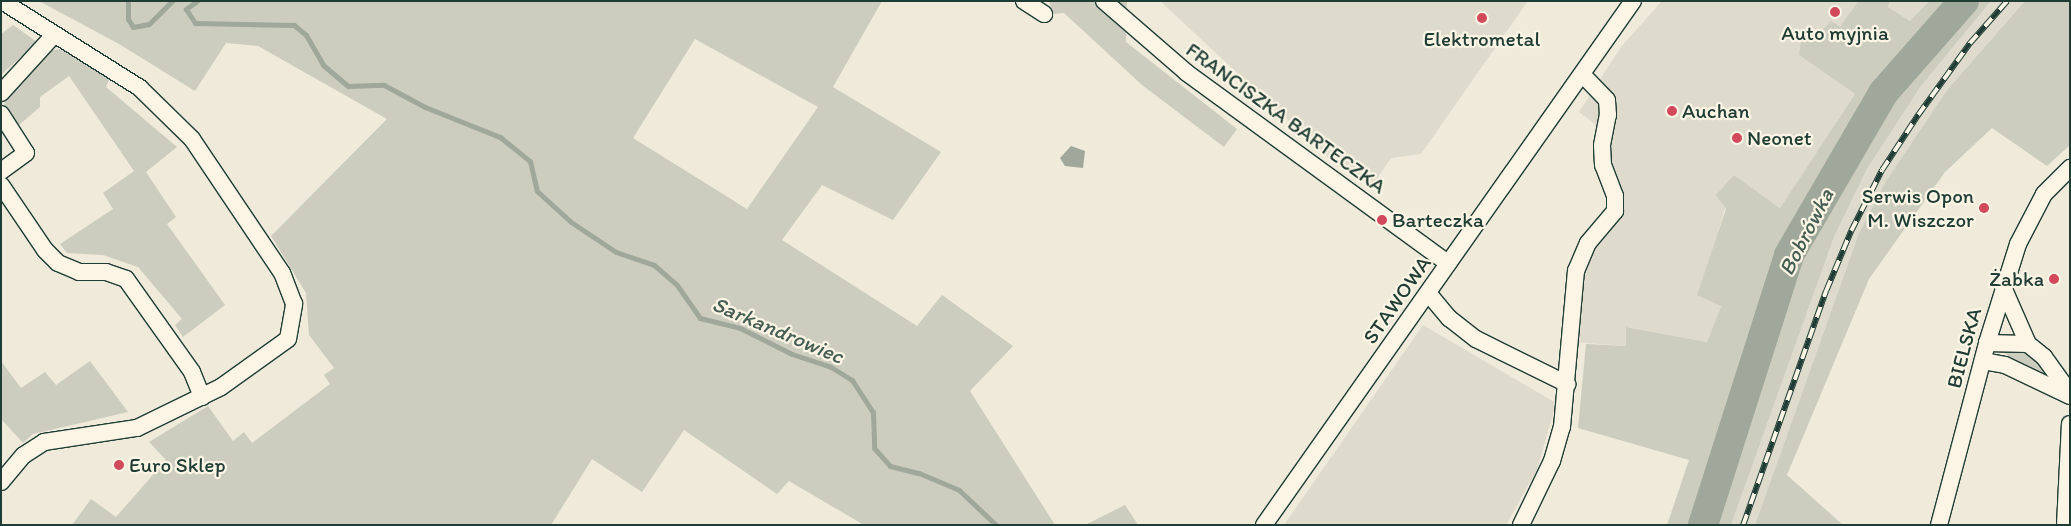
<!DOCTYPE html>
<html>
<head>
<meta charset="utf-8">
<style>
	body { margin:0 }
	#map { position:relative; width:2071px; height:526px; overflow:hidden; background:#efeada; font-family:Itim,sans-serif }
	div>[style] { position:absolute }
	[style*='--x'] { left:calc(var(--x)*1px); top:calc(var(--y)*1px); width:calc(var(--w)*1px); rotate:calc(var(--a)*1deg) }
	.built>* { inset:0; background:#dedbcc }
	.green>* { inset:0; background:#cccdbf }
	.water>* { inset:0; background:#9fa89a }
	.stream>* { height:5px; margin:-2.5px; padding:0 2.5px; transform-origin:2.5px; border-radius:2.5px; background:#9fa89a }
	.river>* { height:30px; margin:-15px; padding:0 15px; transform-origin:15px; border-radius:15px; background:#9fa89a }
	.roads { filter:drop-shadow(1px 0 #1f3d34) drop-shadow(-1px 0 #1f3d34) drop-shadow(0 1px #1f3d34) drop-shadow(0 -1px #1f3d34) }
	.minor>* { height:16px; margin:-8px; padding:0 8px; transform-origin:8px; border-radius:8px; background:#fcf5e5 }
	.rail>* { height:5.5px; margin-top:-2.75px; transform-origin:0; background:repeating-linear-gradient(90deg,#fcf5e5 0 11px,#1f3d34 0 22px); box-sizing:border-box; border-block:1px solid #1f3d34 }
	.dots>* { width:14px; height:14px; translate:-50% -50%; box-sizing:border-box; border:2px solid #fcf5e5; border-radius:50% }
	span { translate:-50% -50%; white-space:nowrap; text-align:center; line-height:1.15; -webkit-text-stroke:4.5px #fcf5e5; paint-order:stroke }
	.poi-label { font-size:21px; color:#1f3d34 }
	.left { translate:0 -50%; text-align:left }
	.right { translate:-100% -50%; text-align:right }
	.street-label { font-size:21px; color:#1f3d34 }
	.water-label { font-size:22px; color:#455d53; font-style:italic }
	.frame { position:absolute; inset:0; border:2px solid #1f3d34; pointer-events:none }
</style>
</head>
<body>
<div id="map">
	<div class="built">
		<div style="clip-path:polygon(1160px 1px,1528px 1px,1421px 154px,1391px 158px,1378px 177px,1384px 182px,1380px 188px,1329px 158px)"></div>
		<div style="clip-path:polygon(1662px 1px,1858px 1px,1840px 28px,1831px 22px,1799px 55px,1855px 94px,1780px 208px,1734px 175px,1715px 244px,1721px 306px,1707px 342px,1627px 327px,1626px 346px,1561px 341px,1573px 261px,1608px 207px,1608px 193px,1593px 158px,1596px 125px,1579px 112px,1621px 47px)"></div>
		<div style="clip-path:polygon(1890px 1px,1929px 1px,1910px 21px,1888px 7px)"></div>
		<div style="clip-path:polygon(1991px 1px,2025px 1px,1947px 90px,1886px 181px,1859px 233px,1755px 525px,1731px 525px,1834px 237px,1867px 169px,1921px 86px)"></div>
		<div style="clip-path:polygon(1423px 325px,1556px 403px,1537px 470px,1506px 525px,1284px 525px)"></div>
	</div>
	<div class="green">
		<div style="clip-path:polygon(evenodd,39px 1px,882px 1px,833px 87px,941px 152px,893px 220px,822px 185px,782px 240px,917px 326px,942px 295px,1013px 346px,970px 391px,1055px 525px,864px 525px,789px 481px,777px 494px,684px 430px,642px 492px,592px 459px,551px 525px,72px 525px,91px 499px,116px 517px,166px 460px,149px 442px,208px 406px,233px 441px,244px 432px,252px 443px,330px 384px,324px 375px,334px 368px,309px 335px,306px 293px,271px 236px,387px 119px,258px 46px,226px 43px,195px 91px,119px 44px,39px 1px,695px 39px,818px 107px,747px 209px,633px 138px,695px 39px)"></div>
		<div style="clip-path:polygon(1049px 1px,1127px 1px,1126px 42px,1237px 129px,1224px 147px,1142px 85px,1064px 13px,1053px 14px)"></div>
		<div style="clip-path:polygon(1858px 1px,1890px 1px,1888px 7px,1910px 21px,1929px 1px,1991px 1px,1921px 86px,1867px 169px,1834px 237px,1731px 525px,1667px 525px,1689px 460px,1578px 428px,1586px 344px,1626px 346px,1626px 327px,1707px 342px,1721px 306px,1697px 295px,1726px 209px,1716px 195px,1734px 175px,1780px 208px,1855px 94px,1799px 55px,1801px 41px,1817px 36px,1831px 21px,1840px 27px)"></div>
		<div style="clip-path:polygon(2025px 1px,2070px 1px,2070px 145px,2047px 166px,1992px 128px,1945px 172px,1869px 279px,1787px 475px,1843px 525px,1755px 525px,1859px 233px,1886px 181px,1947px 90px)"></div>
		<div style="clip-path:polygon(13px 25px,37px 42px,1px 75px,1px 34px)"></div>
		<div style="clip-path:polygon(59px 49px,110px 77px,106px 87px,177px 147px,146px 172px,176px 217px,167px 224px,225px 305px,183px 337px,175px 325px,182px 319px,138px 267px,103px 255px,67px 253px,60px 244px,113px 209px,103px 193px,134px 171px,69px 76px,40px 97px,40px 107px,19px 125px,4px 106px,6px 94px,50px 51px)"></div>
		<div style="clip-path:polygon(2018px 348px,2036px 357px,2051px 379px,2011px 359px,2002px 350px)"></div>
		<div style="clip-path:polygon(1px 361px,21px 388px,45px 372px,56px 385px,90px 361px,128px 412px,33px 434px,23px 443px,1px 419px)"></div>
		<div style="clip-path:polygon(1125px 505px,1138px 525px,1085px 525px)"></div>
	</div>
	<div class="water">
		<div style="clip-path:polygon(1071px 146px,1085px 151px,1083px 168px,1065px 166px,1060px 158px)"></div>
	</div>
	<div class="stream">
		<div style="--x:128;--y:1;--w:18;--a:90"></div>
		<div style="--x:128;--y:19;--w:9;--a:58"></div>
		<div style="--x:133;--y:27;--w:16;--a:-11"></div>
		<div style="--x:149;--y:24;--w:33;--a:-45"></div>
		<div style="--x:197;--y:1;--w:14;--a:144"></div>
		<div style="--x:186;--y:9;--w:17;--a:57"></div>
		<div style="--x:195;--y:23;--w:99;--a:1.2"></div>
		<div style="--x:294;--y:25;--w:16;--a:40"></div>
		<div style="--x:306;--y:35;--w:34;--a:60"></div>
		<div style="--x:323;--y:65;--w:33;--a:40"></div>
		<div style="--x:348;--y:86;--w:36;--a:-2"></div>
		<div style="--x:384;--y:85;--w:47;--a:28.2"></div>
		<div style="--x:425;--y:107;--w:81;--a:21.8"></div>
		<div style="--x:500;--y:137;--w:38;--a:39"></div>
		<div style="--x:530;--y:161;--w:31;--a:77"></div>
		<div style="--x:537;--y:191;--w:46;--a:42.4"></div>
		<div style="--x:571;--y:222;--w:54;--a:33.7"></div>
		<div style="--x:616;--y:252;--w:40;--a:18.9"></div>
		<div style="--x:654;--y:265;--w:30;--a:41"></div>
		<div style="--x:677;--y:285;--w:40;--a:55.1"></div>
		<div style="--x:700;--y:318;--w:41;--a:14"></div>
		<div style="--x:740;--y:328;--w:58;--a:26.6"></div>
		<div style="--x:792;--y:354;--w:41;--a:18.4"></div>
		<div style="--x:831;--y:367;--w:25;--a:32"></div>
		<div style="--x:852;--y:380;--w:38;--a:57"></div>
		<div style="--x:873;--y:412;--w:36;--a:88"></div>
		<div style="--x:874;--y:448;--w:24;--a:48"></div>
		<div style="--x:890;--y:466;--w:30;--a:14"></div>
		<div style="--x:919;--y:473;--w:43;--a:23"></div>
		<div style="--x:959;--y:490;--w:51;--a:43.4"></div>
	</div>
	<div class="river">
		<div style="--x:1703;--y:525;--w:283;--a:-72.3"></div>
		<div style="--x:1789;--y:255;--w:189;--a:-59.8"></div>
		<div style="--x:1884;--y:92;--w:121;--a:-48.7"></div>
	</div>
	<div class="roads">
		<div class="minor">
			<div style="--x:1024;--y:1;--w:24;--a:33"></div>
			<div style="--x:1104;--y:1;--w:110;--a:40.9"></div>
			<div style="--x:1187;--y:73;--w:323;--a:36.1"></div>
			<div style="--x:1;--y:93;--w:79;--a:-47.6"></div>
			<div style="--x:1;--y:114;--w:46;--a:57.3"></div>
			<div style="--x:26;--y:153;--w:31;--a:144"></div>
			<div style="--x:1;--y:185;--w:78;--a:55.9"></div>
			<div style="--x:45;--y:250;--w:18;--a:45"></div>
			<div style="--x:58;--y:263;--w:23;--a:23"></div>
			<div style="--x:79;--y:272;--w:27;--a:0"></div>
			<div style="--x:106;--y:272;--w:21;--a:19"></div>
			<div style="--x:126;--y:279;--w:114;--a:54.6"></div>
			<div style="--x:192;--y:372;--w:27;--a:68"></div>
			<div style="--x:2003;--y:287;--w:62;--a:66.3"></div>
			<div style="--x:1428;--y:293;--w:33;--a:50"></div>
			<div style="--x:1449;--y:318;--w:34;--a:38"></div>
			<div style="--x:1476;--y:339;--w:102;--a:26.3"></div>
			<div style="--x:1987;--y:343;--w:41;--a:1.4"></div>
			<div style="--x:2028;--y:344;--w:21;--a:39"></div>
			<div style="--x:2044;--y:357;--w:44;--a:54.2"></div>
			<div style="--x:1983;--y:361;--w:22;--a:10"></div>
			<div style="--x:2005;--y:365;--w:72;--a:25.5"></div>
			<div style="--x:1;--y:482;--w:35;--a:-50"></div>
			<div style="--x:24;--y:455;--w:24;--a:-33"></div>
			<div style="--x:44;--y:442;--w:94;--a:-8.6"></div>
			<div style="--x:137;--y:428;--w:93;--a:-26"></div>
			<div style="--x:221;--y:387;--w:82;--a:-35.6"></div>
			<div style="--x:288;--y:339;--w:36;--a:-80"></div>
			<div style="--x:294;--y:304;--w:33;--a:-111"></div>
			<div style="--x:282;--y:273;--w:161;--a:-123.9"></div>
			<div style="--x:192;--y:139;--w:73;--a:-135.6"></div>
			<div style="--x:140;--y:88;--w:163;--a:-147.8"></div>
			<div style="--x:1264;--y:525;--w:641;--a:-54.85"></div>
			<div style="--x:1521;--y:525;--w:71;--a:-64.2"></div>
			<div style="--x:1552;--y:461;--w:35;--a:-74"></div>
			<div style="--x:1562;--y:427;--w:157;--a:-84.9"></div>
			<div style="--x:1576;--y:271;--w:30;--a:-67"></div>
			<div style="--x:1588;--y:243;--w:42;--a:-49.8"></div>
			<div style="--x:1615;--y:211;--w:15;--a:-90"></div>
			<div style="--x:1615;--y:196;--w:33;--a:-111"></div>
			<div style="--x:1603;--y:165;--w:20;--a:-93"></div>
			<div style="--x:1602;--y:145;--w:31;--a:-79"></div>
			<div style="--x:1608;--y:115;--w:15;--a:-94"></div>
			<div style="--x:1607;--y:100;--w:33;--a:-134"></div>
			<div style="--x:1939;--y:525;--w:188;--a:-75.2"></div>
			<div style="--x:1987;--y:343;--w:104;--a:-72.6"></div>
			<div style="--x:2018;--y:244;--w:56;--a:-62.5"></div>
			<div style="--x:2044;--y:194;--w:37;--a:-45"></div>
			<div style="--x:2065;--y:525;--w:101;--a:-87.2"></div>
		</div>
	</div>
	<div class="rail">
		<div style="--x:1743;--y:525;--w:248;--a:-70.5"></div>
		<div style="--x:1826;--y:291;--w:65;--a:-67.4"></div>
		<div style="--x:1851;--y:231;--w:68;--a:-63.1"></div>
		<div style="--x:1882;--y:170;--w:66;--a:-56.8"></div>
		<div style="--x:1918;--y:115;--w:89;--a:-54.2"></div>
		<div style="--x:1970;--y:43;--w:56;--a:-48.6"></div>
	</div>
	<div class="dots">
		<div style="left:1835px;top:12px;background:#d1495b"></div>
		<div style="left:1482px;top:18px;background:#d1495b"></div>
		<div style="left:1672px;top:111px;background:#d1495b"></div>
		<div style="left:1737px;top:138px;background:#d1495b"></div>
		<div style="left:1984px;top:208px;background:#d1495b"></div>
		<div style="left:1382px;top:220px;background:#d1495b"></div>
		<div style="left:2054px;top:279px;background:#d1495b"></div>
		<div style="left:119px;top:465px;background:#d1495b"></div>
	</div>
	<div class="poi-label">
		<span style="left:1835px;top:33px">Auto myjnia</span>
		<span style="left:1482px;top:39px">Elektrometal</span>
		<span class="left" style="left:1682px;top:111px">Auchan</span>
		<span class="left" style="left:1747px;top:138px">Neonet</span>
		<span class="right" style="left:1974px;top:208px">Serwis Opon<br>M. Wiszczor</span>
		<span class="left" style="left:1392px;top:220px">Barteczka</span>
		<span class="right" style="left:2044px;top:279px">Żabka</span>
		<span class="left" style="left:129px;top:465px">Euro Sklep</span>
	</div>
	<div class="street-label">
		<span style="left:1286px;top:118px;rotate:36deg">FRANCISZKA BARTECZKA</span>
		<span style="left:1397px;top:300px;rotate:-55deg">STAWOWA</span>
		<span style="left:1964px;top:348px;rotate:-75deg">BIELSKA</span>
	</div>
	<div class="water-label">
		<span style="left:1806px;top:232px;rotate:-63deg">Bobrówka</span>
		<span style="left:778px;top:330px;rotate:23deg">Sarkandrowiec</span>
	</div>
	<div class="frame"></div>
</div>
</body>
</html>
